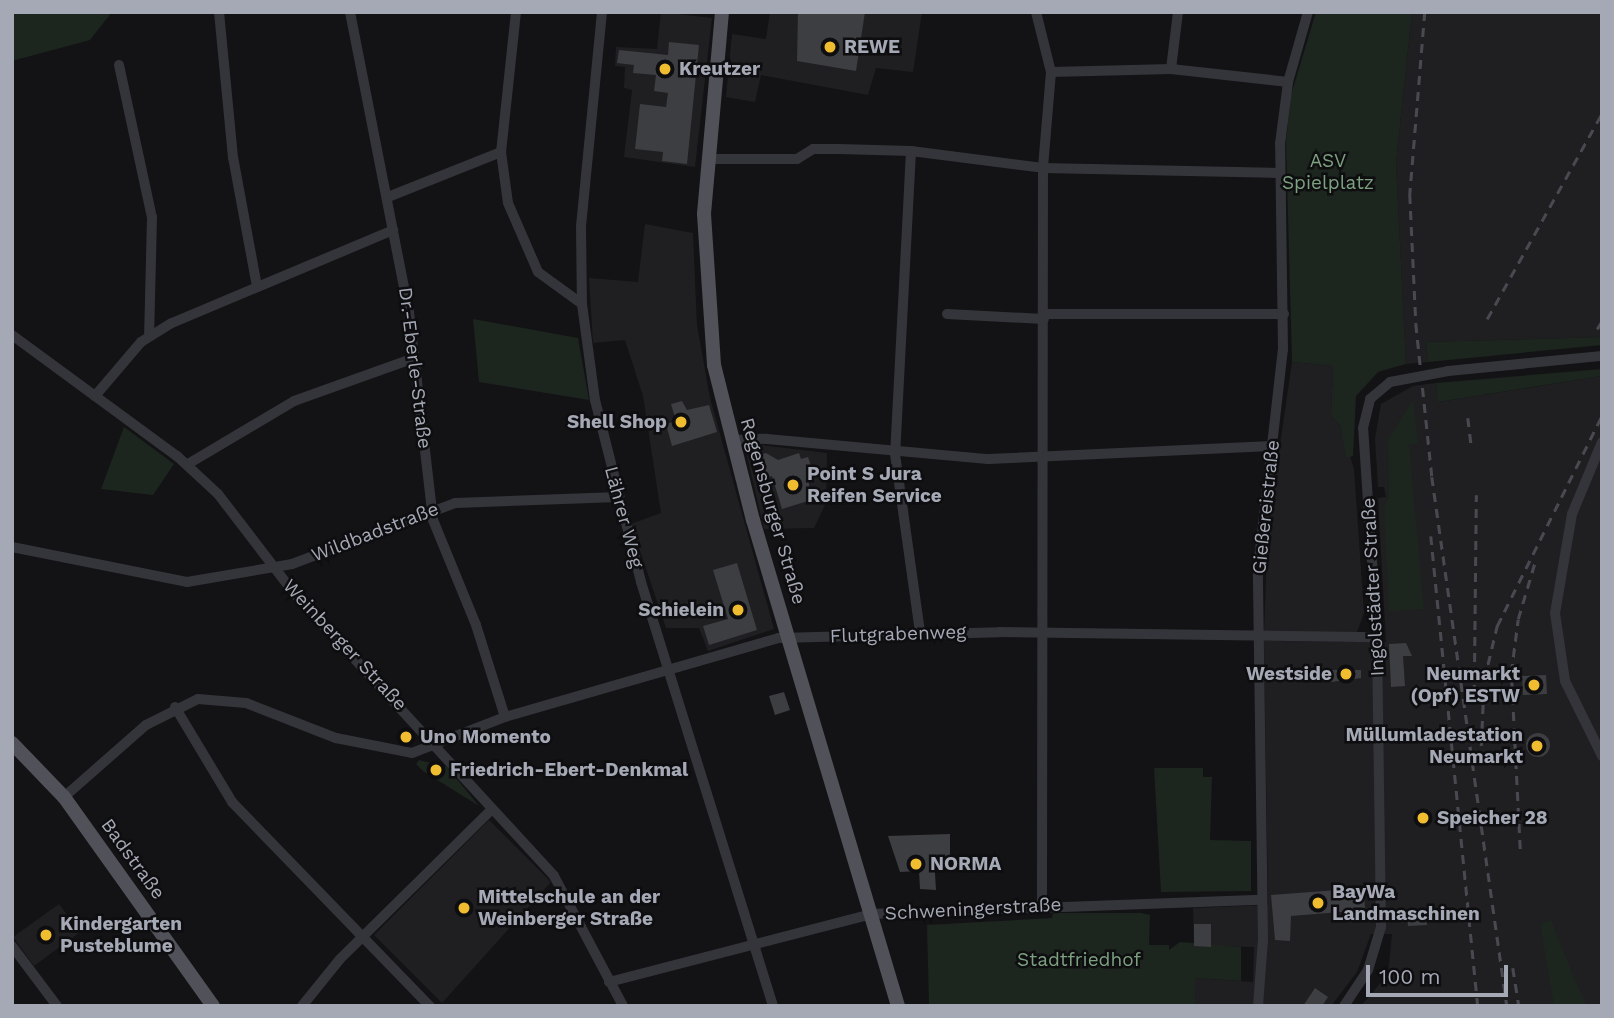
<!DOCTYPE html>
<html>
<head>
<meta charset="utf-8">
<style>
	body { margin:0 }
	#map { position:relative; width:1614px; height:1018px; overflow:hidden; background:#131315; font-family:"Work Sans",sans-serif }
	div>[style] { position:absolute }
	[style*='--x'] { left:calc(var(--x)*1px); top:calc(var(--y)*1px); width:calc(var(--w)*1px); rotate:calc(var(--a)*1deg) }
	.built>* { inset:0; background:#1f1f22 }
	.green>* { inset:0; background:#1d251f }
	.building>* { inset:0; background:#3d3e42 }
	.round { border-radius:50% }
	.minor>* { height:10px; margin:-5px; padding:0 5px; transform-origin:5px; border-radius:5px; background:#34353a }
	.major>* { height:14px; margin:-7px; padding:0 7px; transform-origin:7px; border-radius:7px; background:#505159 }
	.rail>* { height:2.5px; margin-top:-1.25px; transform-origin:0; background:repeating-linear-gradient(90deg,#494a51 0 9px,transparent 0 16px) }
	.minor-bridge>* { height:10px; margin:-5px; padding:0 5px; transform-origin:5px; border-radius:5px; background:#34353a }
	.dots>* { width:19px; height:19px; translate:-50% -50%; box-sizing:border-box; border:4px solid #0e0e10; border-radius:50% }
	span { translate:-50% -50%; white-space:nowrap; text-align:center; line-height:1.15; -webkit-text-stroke:5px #0e0e10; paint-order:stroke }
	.poi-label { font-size:19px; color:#a5a9b5; font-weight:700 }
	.left { translate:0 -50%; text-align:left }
	.right { translate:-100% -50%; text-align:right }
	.park-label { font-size:19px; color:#7ca080 }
	.street-label { font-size:19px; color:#a5a9b5 }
	.frame { position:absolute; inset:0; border:14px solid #a5a9b5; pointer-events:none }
	.scale { position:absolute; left:1366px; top:965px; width:142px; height:32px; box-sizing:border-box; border:4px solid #a5a9b5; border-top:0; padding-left:9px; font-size:21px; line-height:24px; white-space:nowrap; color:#a5a9b5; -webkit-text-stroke:5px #0e0e10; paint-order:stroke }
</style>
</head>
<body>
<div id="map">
	<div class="built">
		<div style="clip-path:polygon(661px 12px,712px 18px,695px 167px,624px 157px,632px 90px,624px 88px,625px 67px,615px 66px,616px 47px,657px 49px)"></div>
		<div style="clip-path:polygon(770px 12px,922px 12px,913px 72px,876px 68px,868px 95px,761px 75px,755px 102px,726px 97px,732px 34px,766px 39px)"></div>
		<div style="clip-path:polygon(1412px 12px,1602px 12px,1602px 337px,1426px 342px,1428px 362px,1406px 364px,1396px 163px)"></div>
		<div style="clip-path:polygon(645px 224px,693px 233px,697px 325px,710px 398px,774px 629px,708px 651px,699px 628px,666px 628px,631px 524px,661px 513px,643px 396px,625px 340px,593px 343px,589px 278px,638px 282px)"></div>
		<div style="clip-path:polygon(1292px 362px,1333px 366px,1331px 416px,1341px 427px,1354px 469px,1364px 613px,1357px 632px,1264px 632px,1268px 528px)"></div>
		<div style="clip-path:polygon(1602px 376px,1602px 1006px,1361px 1006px,1388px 974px,1392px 934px,1371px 934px,1357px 972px,1331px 1006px,1196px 1006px,1194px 978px,1253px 982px,1254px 947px,1194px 946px,1193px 908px,1268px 905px,1264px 641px,1386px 642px,1378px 498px,1386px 497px,1384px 487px,1378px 487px,1375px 438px,1381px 404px,1413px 386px,1436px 383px,1439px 402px)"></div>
		<div style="clip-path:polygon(760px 445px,827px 453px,826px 503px,814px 528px,764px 529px,747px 456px)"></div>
		<div style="clip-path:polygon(489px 820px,551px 882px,442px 1003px,374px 935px)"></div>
		<div style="clip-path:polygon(59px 904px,80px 932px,34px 966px,13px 937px)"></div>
	</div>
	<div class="green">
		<div style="clip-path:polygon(12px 12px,112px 12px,90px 40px,12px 61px)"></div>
		<div style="clip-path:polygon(1316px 12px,1412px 12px,1396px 163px,1406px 364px,1378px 372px,1356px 396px,1353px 456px,1346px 458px,1341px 427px,1331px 416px,1333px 366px,1292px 362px,1286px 141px,1291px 95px)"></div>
		<div style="clip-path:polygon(473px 319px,578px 338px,589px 400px,479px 382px)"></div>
		<div style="clip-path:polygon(1602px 337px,1602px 345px,1428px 362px,1426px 342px)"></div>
		<div style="clip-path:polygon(1602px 369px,1602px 376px,1438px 402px,1436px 383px)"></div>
		<div style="clip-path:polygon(1413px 400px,1418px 443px,1409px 445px,1424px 609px,1389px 611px,1384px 507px,1389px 497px,1388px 440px)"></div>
		<div style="clip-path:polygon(124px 427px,174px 464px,153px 495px,101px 489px)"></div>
		<div style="clip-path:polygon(419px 760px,447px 767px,479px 806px,423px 771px,416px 764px)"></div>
		<div style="clip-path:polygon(1154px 768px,1203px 768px,1203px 777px,1212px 777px,1210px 840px,1251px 841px,1251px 891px,1161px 892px)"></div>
		<div style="clip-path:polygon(1053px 913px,1141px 913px,1150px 915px,1149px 945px,1169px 945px,1169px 950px,1180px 942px,1241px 947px,1241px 981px,1195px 978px,1196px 1006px,929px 1006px,927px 925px,1052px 918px)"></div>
		<div style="clip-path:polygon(1551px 920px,1575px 980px,1587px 1006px,1554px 1006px,1540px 924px)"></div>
	</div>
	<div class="building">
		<div style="clip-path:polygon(798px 12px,865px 12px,856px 71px,797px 61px)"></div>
		<div style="clip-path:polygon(669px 42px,699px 45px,687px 164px,662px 161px,663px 152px,635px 149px,640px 104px,666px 107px,668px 93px,654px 91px,656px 75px,633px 73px,634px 65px,617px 63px,619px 50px,668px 55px)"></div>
		<div style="clip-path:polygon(682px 401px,687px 410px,709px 405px,717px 432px,672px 446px,666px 424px,676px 421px,671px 404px)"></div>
		<div style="clip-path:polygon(766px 453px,778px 460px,799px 453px,801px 459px,808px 457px,814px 475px,808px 477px,811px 500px,782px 509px,772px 476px,761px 479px,754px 457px)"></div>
		<div style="clip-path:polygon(737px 563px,757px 630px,709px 645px,703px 626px,728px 619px,713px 570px)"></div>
		<div style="clip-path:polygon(1406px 643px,1412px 656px,1403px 656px,1405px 686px,1391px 687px,1389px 644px)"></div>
		<div style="clip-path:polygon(1331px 670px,1361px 670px,1361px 678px,1331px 682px)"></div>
		<div style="clip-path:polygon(1546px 675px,1547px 694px,1523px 695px,1522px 676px)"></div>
		<div style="clip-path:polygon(784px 692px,790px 710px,775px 715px,769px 696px)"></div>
		<div class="round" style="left:1526px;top:733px;width:24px;height:24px"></div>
		<div style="clip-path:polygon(950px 834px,950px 857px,934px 857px,936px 890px,920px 889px,919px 871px,900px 872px,888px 836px)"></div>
		<div style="clip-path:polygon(1364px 888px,1365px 910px,1291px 916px,1290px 941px,1275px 940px,1271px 895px)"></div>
		<div style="clip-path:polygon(1426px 912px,1427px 925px,1408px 926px,1407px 913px)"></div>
		<div style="clip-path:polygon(1194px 924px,1211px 924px,1211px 947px,1194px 946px)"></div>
		<div style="clip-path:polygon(1315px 988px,1328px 997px,1322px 1006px,1303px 1006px)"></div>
	</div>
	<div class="minor">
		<div style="--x:219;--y:12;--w:146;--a:84.5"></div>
		<div style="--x:233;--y:157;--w:131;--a:79.5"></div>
		<div style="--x:350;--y:12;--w:306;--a:78.9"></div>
		<div style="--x:409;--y:312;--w:209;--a:83.4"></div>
		<div style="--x:433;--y:520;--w:113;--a:67.7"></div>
		<div style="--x:476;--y:625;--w:96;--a:72.5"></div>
		<div style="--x:516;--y:12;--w:141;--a:96.1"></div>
		<div style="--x:501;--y:152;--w:51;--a:82.2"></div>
		<div style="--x:508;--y:203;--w:75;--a:66.5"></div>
		<div style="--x:538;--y:272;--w:54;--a:36"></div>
		<div style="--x:602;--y:12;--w:216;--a:95.6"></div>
		<div style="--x:581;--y:227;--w:77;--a:89.3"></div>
		<div style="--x:582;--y:304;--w:97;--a:82.3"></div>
		<div style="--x:595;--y:400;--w:188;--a:75.8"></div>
		<div style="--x:641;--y:582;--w:444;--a:72.7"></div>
		<div style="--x:1036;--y:12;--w:62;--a:76"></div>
		<div style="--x:1051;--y:72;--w:96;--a:94.8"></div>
		<div style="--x:1043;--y:168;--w:737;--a:90.08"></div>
		<div style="--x:119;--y:65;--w:156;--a:77.8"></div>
		<div style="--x:152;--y:217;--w:119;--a:91.4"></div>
		<div style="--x:1171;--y:69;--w:57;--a:-83"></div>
		<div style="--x:1051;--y:72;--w:120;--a:-1.4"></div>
		<div style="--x:1171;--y:69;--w:118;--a:6.3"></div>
		<div style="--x:911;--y:151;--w:303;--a:93"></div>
		<div style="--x:895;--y:454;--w:181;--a:82"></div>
		<div style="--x:707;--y:159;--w:90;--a:0"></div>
		<div style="--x:797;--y:159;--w:19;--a:-32"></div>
		<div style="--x:813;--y:149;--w:26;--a:0"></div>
		<div style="--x:839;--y:149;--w:72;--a:1.6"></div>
		<div style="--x:911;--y:151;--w:133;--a:7.3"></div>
		<div style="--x:1043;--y:168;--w:235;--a:1.2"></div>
		<div style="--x:388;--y:197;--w:122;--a:-21.7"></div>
		<div style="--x:947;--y:314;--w:97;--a:3"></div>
		<div style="--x:1045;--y:314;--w:239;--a:0"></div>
		<div style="--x:12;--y:335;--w:205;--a:36.3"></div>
		<div style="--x:177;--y:456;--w:56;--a:42.8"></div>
		<div style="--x:218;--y:494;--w:125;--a:52.5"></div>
		<div style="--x:294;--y:593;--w:384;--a:47.4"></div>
		<div style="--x:554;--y:876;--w:147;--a:62"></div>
		<div style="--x:1448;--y:371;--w:155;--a:-5.6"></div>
		<div style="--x:95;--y:396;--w:71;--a:-49.6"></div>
		<div style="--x:141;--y:342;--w:36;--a:-32"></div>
		<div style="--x:172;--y:323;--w:240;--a:-22.8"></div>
		<div style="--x:731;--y:440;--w:36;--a:-2"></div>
		<div style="--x:767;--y:439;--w:222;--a:5.2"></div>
		<div style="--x:988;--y:459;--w:284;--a:-2.6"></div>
		<div style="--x:1602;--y:442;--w:78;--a:112.6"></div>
		<div style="--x:1572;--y:514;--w:100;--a:99.7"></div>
		<div style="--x:1555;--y:613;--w:69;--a:81.6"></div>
		<div style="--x:1565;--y:681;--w:84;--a:63.7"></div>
		<div style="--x:188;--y:464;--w:123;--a:-30.7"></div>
		<div style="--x:294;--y:401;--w:127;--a:-19.7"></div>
		<div style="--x:12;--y:547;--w:178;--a:11.3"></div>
		<div style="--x:187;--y:582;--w:107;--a:-9.7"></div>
		<div style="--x:292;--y:564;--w:174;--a:-20.5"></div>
		<div style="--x:455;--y:503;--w:163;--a:-2.1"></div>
		<div style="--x:175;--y:707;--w:111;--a:59"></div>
		<div style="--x:232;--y:802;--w:284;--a:45.9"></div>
		<div style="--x:64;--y:797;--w:109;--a:-41.3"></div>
		<div style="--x:146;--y:725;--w:58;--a:-26.6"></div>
		<div style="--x:198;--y:699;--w:48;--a:4.8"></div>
		<div style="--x:246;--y:703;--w:97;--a:21.3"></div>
		<div style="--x:336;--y:738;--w:77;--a:11.2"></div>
		<div style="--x:412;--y:753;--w:100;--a:-21.2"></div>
		<div style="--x:505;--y:717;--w:284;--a:-16.1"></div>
		<div style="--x:778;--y:638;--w:222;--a:-1.5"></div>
		<div style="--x:1000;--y:632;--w:377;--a:0.8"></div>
		<div style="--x:12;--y:946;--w:75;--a:53.1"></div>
		<div style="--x:609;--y:982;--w:271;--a:-14.5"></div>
		<div style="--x:871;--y:914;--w:390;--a:-2.1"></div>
		<div style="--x:302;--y:1006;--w:60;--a:-51"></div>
		<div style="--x:340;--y:959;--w:209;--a:-44.6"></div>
		<div style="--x:1258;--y:1006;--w:66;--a:-85.7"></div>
		<div style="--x:1263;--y:940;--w:372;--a:-90.8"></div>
		<div style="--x:1258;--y:568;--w:219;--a:-83.5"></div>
		<div style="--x:1283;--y:350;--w:206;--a:-90.8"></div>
		<div style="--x:1280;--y:144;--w:63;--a:-82.6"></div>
		<div style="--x:1288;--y:82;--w:73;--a:-74.1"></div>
		<div style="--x:1344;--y:1006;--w:43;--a:-56.3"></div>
		<div style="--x:1368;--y:970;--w:45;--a:-73.2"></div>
		<div style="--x:1381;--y:927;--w:290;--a:-90.8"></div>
		<div style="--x:1377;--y:637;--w:209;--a:-93.8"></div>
		<div style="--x:1363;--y:428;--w:30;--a:-76"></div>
		<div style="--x:1370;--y:399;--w:26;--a:-40"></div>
	</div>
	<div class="major">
		<div style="--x:722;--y:12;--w:203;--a:95.1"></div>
		<div style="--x:704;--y:214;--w:151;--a:86.2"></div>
		<div style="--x:714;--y:365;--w:160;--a:75.9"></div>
		<div style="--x:753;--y:520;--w:507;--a:73.39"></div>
		<div style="--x:12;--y:743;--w:75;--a:46.1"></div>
		<div style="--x:64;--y:797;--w:257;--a:54.5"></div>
	</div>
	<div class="rail">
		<div style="--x:1425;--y:12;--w:184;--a:94.7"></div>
		<div style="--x:1410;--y:195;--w:129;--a:87.3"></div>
		<div style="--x:1416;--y:324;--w:154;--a:84"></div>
		<div style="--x:1432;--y:477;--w:534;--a:81.93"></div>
		<div style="--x:1487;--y:319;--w:236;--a:-60.8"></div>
		<div style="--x:1597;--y:329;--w:9;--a:-58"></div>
		<div style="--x:1468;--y:418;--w:32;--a:83"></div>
		<div style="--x:1431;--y:536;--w:472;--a:84.3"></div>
		<div style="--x:1474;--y:694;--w:199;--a:-89.4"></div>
		<div style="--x:1481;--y:746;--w:66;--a:-87.4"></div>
		<div style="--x:1484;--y:680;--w:56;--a:-76.5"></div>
		<div style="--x:1497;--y:626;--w:236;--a:-63.5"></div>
		<div style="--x:1520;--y:849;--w:176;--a:-92.9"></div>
		<div style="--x:1511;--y:673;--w:54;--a:-82.6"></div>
		<div style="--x:1518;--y:619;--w:59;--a:-73.4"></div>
		<div style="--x:1513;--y:968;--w:38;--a:81"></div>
	</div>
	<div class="minor-bridge">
		<div style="--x:1390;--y:382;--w:59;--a:-10.7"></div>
	</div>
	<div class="dots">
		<div style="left:830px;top:47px;background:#f0bc30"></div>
		<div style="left:665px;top:69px;background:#f0bc30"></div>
		<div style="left:681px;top:422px;background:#f0bc30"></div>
		<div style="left:793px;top:485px;background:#f0bc30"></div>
		<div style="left:738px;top:610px;background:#f0bc30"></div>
		<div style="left:1346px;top:674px;background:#f0bc30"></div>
		<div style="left:1534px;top:685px;background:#f0bc30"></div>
		<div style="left:406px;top:737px;background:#f0bc30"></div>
		<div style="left:1537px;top:746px;background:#f0bc30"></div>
		<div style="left:436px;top:770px;background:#f0bc30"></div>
		<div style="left:1423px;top:818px;background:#f0bc30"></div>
		<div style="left:916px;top:864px;background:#f0bc30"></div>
		<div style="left:1318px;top:903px;background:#f0bc30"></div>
		<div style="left:464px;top:908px;background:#f0bc30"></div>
		<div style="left:46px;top:935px;background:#f0bc30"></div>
	</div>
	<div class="poi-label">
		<span class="left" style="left:844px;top:47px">REWE</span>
		<span class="left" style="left:679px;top:69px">Kreutzer</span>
		<span class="right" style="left:667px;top:422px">Shell Shop</span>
		<span class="left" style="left:807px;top:485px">Point S Jura<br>Reifen Service</span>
		<span class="right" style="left:724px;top:610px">Schielein</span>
		<span class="right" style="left:1332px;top:674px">Westside</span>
		<span class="right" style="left:1520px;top:685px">Neumarkt<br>(Opf) ESTW</span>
		<span class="right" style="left:1523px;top:746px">Müllumladestation<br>Neumarkt</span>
		<span class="left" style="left:420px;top:737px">Uno Momento</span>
		<span class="left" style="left:450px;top:770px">Friedrich-Ebert-Denkmal</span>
		<span class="left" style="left:1437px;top:818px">Speicher 28</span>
		<span class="left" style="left:930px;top:864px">NORMA</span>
		<span class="left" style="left:1332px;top:903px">BayWa<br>Landmaschinen</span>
		<span class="left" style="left:478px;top:908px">Mittelschule an der<br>Weinberger Straße</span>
		<span class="left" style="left:60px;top:935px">Kindergarten<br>Pusteblume</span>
	</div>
	<div class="park-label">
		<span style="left:1328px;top:172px">ASV<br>Spielplatz</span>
		<span style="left:1079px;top:960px">Stadtfriedhof</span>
	</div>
	<div class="street-label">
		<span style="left:415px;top:368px;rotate:83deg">Dr.-Eberle-Straße</span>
		<span style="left:1266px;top:507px;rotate:-84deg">Gießereistraße</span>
		<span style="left:773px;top:511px;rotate:74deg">Regensburger Straße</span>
		<span style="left:624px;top:517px;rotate:75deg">Lährer Weg</span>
		<span style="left:375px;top:532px;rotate:-21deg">Wildbadstraße</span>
		<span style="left:1373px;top:587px;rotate:-93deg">Ingolstädter Straße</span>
		<span style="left:898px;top:634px;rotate:-2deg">Flutgrabenweg</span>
		<span style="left:345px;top:645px;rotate:47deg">Weinberger Straße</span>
		<span style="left:133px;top:859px;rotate:54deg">Badstraße</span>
		<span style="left:973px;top:909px;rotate:-3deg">Schweningerstraße</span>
	</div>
	<div class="frame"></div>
	<div class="scale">100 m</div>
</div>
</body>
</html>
